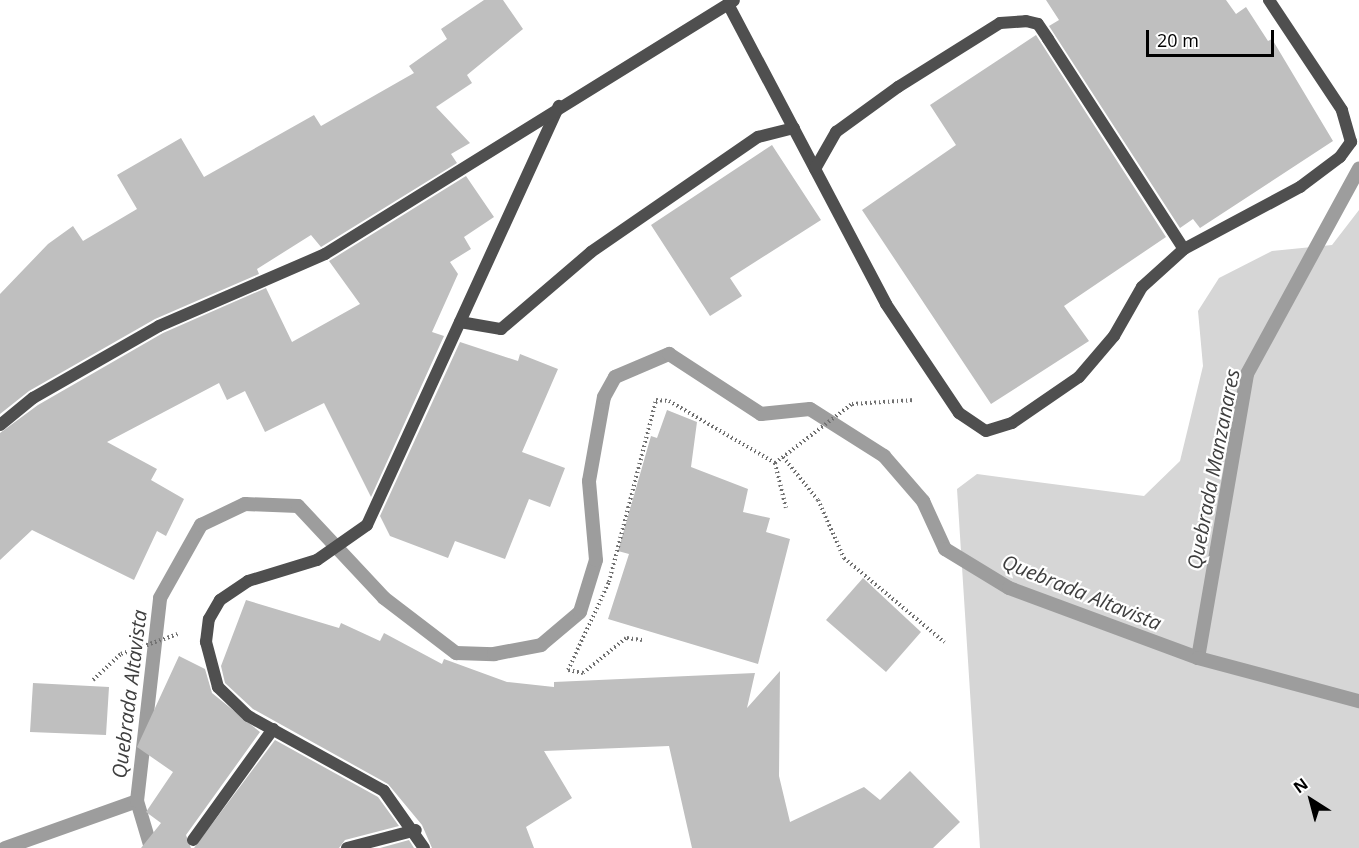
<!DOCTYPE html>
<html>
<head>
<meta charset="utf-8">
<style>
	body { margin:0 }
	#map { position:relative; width:1359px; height:848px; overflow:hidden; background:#fff; font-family:"Open Sans",sans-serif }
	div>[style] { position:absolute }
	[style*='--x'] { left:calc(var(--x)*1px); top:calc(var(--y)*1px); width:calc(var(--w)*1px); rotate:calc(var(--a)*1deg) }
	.green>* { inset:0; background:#d6d6d6 }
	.stream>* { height:14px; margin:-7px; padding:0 7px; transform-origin:7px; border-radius:7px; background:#9d9d9d }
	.building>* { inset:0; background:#bfbfbf }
	.path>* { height:4px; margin-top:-2px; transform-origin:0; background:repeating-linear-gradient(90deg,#717171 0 1.5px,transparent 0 4.5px) }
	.pedestrian>* { height:12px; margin:-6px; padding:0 6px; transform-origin:6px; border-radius:6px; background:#4f4f4f }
	.minor>* { height:12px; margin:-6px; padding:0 6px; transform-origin:6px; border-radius:6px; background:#4f4f4f }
	.tertiary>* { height:12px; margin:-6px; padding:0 6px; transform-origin:6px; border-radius:6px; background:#4f4f4f }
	span { translate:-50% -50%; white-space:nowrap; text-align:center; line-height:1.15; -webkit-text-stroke:4.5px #fff; paint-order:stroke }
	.water-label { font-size:20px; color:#3e3e3e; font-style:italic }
	.north { position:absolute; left:1281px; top:770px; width:60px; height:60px; -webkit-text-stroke:4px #fff; paint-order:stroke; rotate:324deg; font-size:16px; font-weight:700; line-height:24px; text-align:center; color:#000 }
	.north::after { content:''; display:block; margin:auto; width:21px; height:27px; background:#000; clip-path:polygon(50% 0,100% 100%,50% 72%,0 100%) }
	.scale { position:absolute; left:1146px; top:30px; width:128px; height:27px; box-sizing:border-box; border:3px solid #000; border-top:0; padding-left:8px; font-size:18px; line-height:21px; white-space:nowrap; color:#000; -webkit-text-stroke:4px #fff; paint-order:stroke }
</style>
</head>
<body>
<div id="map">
	<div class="green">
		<div style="clip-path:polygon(1359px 210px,1359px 848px,980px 848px,957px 489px,977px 474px,1144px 496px,1180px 461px,1203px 366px,1198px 311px,1219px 278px,1272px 251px,1332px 245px)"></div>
	</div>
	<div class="stream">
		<div style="--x:1198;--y:658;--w:288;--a:-80.2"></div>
		<div style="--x:1247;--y:374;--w:234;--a:-61.4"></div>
		<div style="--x:5;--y:848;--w:140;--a:-19.6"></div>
		<div style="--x:151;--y:848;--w:49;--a:-106.6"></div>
		<div style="--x:137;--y:801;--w:204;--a:-83.5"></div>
		<div style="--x:160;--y:598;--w:84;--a:-60.7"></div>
		<div style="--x:201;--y:525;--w:49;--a:-25.5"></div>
		<div style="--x:245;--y:504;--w:53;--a:2.2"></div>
		<div style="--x:298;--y:506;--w:126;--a:46.9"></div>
		<div style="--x:384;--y:598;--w:91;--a:37.4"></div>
		<div style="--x:456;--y:653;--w:38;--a:2"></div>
		<div style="--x:494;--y:654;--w:48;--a:-10.8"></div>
		<div style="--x:541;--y:645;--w:51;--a:-40.2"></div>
		<div style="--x:580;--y:612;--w:54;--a:-72.9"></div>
		<div style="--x:596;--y:560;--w:79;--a:-95.1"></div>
		<div style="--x:589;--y:481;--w:85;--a:-79.9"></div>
		<div style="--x:604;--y:397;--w:23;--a:-61"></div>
		<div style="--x:615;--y:377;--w:59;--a:-23.1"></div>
		<div style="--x:669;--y:354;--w:110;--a:33.1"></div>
		<div style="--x:761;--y:414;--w:49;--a:-5.8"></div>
		<div style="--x:810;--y:409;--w:88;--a:32.4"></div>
		<div style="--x:884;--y:456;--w:60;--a:49.1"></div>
		<div style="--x:923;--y:501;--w:53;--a:65.4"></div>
		<div style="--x:945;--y:549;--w:75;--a:31.4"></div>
		<div style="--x:1009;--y:588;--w:202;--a:20.3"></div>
		<div style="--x:1198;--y:658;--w:167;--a:15"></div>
	</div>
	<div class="building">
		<div style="clip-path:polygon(484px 0,503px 0,523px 29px,467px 75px,472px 83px,436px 107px,470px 143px,451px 154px,457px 163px,321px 247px,311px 235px,257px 269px,259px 274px,155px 319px,29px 391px,0 414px,0 294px,48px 244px,73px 226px,83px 241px,137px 209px,117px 175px,181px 138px,204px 177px,314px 115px,321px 126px,414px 73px,409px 66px,447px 39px,441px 29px)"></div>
		<div style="clip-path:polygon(1046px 0,1226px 0,1236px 14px,1246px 7px,1268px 41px,1272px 39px,1333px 141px,1200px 228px,1193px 219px,1180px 228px,1049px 26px,1059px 20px)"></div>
		<div style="clip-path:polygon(1036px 35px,1166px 237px,1064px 306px,1089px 341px,991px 404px,862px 210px,956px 145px,930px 105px)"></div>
		<div style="clip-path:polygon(772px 145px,821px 220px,730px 278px,742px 296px,710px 316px,651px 225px)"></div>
		<div style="clip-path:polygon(466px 176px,494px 217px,464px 237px,471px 249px,450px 262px,458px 274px,432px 332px,444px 336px,371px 497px,324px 403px,265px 432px,245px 391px,227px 400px,219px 383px,107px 442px,157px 469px,151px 480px,184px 499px,166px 536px,157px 531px,134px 580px,32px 530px,0 560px,0 433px,38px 405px,163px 333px,266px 288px,292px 342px,360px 304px,329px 261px)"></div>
		<div style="clip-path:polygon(460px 342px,518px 361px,520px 354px,558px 369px,522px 452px,565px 468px,550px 507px,529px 499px,505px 559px,455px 541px,448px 558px,390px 536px,380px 516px)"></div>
		<div style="clip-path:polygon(667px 410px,697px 422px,691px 467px,748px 489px,743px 512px,770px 518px,766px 532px,790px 539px,758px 664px,608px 619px,629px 554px,618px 551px,651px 436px,657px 438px)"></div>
		<div style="clip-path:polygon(863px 578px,921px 632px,886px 672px,826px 620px)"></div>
		<div style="clip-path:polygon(246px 600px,339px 628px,341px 623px,380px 641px,384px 633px,442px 664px,444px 659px,507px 682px,554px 687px,554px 682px,755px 673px,747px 708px,780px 671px,779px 776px,790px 822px,864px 787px,880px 800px,910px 771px,960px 822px,933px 848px,692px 848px,669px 746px,544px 751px,572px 798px,526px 827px,534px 848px,432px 848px,422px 825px,388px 784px,253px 709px,225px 683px,221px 666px)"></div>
		<div style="clip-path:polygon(179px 656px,205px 669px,212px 693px,260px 732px,186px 835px,191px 848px,141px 848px,161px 823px,146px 812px,173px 772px,137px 747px)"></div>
		<div style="clip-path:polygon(33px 683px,109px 687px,106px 735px,30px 732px)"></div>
		<div style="clip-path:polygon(275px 740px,378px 797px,399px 826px,345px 840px,339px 848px,194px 848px)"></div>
		<div style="clip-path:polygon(409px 840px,414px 848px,380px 848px)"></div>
	</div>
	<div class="path">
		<div style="--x:783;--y:457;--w:55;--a:50.9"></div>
		<div style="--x:818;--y:500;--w:64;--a:65.9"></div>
		<div style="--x:844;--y:558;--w:131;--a:40"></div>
		<div style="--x:775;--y:463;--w:46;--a:76.3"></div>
		<div style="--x:642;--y:640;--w:16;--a:-173"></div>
		<div style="--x:626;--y:638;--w:55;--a:140.9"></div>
		<div style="--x:583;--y:673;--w:15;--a:-169"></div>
		<div style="--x:568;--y:670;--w:97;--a:-65"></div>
		<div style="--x:609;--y:582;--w:188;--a:-75.5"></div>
		<div style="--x:656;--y:400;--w:13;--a:4"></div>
		<div style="--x:669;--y:401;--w:123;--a:30.3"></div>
		<div style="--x:775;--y:463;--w:97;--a:-37.5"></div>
		<div style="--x:852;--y:404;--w:63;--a:-3.6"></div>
		<div style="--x:93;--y:680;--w:38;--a:-43"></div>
		<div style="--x:121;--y:654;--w:60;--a:-19.3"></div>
	</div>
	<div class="pedestrian">
		<div style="--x:193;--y:840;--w:137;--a:-54.2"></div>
		<div style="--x:347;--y:848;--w:71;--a:-14.6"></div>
	</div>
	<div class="minor">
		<div style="--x:728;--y:4;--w:339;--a:62.2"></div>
		<div style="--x:886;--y:304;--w:131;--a:56.2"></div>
		<div style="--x:959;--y:413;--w:32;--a:34"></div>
		<div style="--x:986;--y:431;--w:27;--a:-17"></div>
		<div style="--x:1012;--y:423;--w:81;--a:-34.5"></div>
		<div style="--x:1079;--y:377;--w:54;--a:-49.5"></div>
		<div style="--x:1114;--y:336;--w:56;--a:-60.3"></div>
		<div style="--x:1142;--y:287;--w:57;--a:-42.1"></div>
		<div style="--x:1184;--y:249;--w:132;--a:-28.1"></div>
		<div style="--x:1300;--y:187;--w:50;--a:-36.9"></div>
		<div style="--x:1340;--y:157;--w:19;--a:-54"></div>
		<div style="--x:1351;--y:142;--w:33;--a:-106"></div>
		<div style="--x:1342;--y:110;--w:132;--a:-123.6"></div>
		<div style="--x:815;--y:169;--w:43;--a:-60.4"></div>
		<div style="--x:836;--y:132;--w:77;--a:-36"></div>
		<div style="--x:898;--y:87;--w:120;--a:-32.1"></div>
		<div style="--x:1000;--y:23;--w:26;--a:-4"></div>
		<div style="--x:1026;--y:21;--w:12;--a:14"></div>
		<div style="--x:1038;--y:24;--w:18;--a:56"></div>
		<div style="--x:1048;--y:39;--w:250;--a:57.1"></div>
		<div style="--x:460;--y:322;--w:42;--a:9.7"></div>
		<div style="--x:501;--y:329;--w:118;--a:-40.5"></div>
		<div style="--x:591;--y:252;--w:203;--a:-34.6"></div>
		<div style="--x:758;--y:137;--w:37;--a:-14"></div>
		<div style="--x:424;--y:848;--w:70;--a:-125.1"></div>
		<div style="--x:384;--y:791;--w:155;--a:-151.1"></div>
		<div style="--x:248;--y:716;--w:42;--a:-136"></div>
		<div style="--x:218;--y:687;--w:47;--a:-104.9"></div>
		<div style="--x:206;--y:642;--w:23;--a:-83"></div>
		<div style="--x:209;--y:619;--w:22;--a:-60"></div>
		<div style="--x:220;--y:600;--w:34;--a:-34"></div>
		<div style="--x:248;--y:581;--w:72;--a:-16.9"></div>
		<div style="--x:317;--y:560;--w:61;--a:-35"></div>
		<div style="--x:367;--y:525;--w:461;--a:-65.4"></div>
	</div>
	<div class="tertiary">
		<div style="--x:0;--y:425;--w:43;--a:-39.3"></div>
		<div style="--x:33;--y:398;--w:145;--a:-29.7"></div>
		<div style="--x:159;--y:326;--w:181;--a:-23.4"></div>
		<div style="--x:325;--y:254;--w:481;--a:-31.8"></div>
	</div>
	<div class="water-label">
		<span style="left:1213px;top:469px;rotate:-79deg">Quebrada Manzanares</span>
		<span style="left:1082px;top:592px;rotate:22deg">Quebrada Altavista</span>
		<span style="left:129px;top:694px;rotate:-83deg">Quebrada Altavista</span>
	</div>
	<div class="north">N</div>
	<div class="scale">20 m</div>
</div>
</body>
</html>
